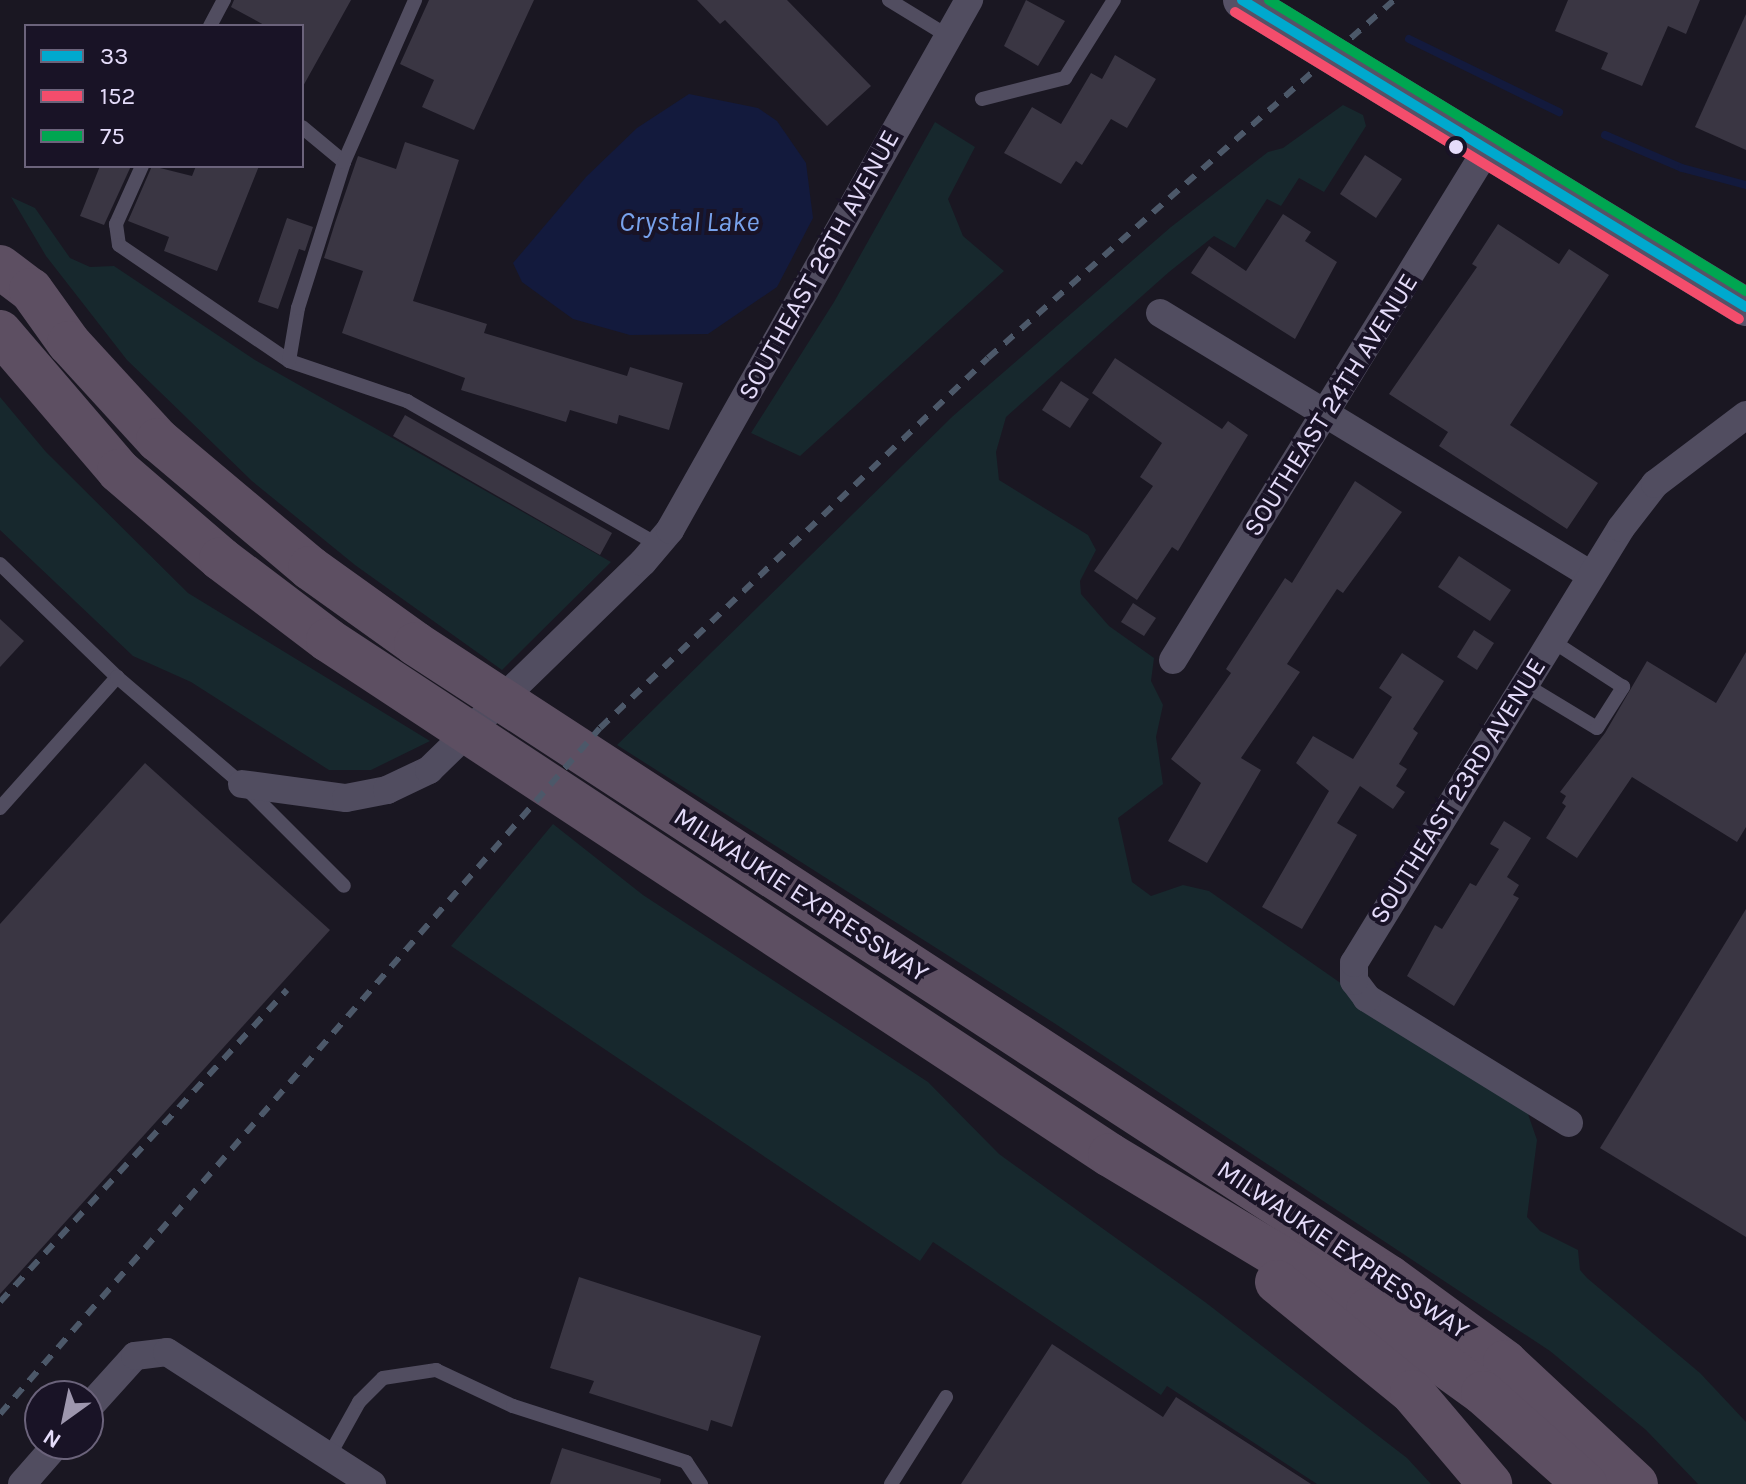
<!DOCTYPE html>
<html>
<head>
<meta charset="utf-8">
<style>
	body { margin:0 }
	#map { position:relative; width:1746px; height:1484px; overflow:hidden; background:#1a1722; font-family:Karla,sans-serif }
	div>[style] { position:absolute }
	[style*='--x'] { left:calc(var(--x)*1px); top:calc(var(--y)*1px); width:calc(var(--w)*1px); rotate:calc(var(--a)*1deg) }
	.green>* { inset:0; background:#17282d }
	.water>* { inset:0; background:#131a3d }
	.stream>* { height:8px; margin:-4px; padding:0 4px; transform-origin:4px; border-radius:4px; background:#131a3d }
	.building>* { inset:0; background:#3a3643 }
	.service>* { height:14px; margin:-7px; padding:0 7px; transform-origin:7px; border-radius:7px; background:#514d60 }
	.minor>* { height:28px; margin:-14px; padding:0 14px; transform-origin:14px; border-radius:14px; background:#514d60 }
	.secondary>* { height:38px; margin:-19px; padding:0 19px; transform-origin:19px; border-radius:19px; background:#565166 }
	.trunk>* { height:44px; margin:-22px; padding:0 22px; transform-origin:22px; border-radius:22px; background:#5d4f62 }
	.rail>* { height:6px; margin-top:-3px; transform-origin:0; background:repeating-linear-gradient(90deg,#4c5869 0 12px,transparent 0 22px) }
	.bus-1>* { height:10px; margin:-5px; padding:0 5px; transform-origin:5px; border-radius:5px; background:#00a9ce }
	.bus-2>* { height:10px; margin:-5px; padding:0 5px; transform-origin:5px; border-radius:5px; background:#f44d6c }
	.bus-3>* { height:10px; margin:-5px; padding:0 5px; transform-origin:5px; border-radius:5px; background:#00a651 }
	.dots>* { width:22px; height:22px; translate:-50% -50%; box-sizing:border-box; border:4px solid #191326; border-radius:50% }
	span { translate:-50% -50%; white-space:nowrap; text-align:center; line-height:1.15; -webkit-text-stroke:8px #191326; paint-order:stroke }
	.street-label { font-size:26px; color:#e5dcfa }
	.water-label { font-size:28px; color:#78a2ec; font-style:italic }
	.legend { position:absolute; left:24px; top:24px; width:280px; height:144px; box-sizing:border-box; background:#191326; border:2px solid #6b637b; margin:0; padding:10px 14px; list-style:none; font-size:24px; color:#e5dcfa }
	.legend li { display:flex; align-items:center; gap:16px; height:40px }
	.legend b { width:40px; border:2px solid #6b637b }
	.north { position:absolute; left:24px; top:1380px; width:80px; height:80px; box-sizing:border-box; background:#191326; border:2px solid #6b637b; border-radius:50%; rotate:213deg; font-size:22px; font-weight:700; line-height:32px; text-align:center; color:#e5dcfa }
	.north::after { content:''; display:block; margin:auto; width:28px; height:36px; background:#9e97ae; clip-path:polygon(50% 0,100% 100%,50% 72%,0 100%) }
</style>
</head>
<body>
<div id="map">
	<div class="green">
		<div style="clip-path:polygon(1343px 105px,1363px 115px,1366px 126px,1324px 192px,1299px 178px,1281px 206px,1267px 199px,1235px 248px,1214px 236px,1169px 272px,1006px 417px,996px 452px,999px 480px,1088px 535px,1096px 550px,1080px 581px,1081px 594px,1109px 626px,1154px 658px,1151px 681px,1163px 705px,1156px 737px,1163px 784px,1118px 818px,1132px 882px,1151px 896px,1183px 885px,1209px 891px,1528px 1114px,1537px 1140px,1527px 1217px,1540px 1231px,1578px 1250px,1580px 1270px,1587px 1278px,1700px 1373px,1746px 1422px,1746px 1484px,1698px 1484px,1646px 1430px,1550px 1351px,1054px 1023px,617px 745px,953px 416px,1171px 227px,1268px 152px,1283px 148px)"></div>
		<div style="clip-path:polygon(935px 122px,975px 147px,948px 199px,963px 236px,1004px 271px,800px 456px,751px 433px,834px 302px)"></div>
		<div style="clip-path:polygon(11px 197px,35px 208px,70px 258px,90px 267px,114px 266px,255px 360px,611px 562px,502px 670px,355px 565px,252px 481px,127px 360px,46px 256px)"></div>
		<div style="clip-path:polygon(0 397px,46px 452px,188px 593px,430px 741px,371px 770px,329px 770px,191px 682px,133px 656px,0 530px)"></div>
		<div style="clip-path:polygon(553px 824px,643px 895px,928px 1082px,999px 1154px,1205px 1302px,1407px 1458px,1431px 1484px,1317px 1484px,1167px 1386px,1161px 1395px,933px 1242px,920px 1261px,451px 946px)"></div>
	</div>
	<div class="water">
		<div style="clip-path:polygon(689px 94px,758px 108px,777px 121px,806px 163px,813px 218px,777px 287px,708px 334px,630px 335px,573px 319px,522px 282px,513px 263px,586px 177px,637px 128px)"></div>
	</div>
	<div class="stream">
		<div style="--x:1409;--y:39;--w:167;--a:26"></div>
		<div style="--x:1605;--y:135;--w:84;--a:23.2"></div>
		<div style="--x:1682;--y:168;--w:66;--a:14.9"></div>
	</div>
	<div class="building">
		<div style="clip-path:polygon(234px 0,351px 0,302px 88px,302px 26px,266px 26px,231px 7px)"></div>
		<div style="clip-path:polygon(429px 0,534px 0,474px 130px,422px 107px,434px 80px,400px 64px)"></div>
		<div style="clip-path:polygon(697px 0,787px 0,871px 86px,827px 126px,725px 20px,720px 24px)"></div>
		<div style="clip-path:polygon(1026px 0,1065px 21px,1038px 66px,1004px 46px)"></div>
		<div style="clip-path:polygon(1568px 0,1700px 0,1686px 34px,1668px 26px,1642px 86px,1601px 69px,1608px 53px,1555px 31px)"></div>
		<div style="clip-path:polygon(1746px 14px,1746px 150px,1695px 127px)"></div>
		<div style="clip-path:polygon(1115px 55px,1156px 79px,1127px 128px,1111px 119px,1082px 165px,1076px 161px,1061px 184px,1004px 153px,1032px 107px,1061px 124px,1091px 73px,1102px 79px)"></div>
		<div style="clip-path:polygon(405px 142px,459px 160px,413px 301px,487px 324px,484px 333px,627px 376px,630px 367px,683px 383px,669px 430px,619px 415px,617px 424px,570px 410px,566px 422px,461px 390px,465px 378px,342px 333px,363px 271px,324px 258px,335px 223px,358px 156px,396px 169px)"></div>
		<div style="clip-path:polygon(1365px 155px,1402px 179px,1376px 218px,1340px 194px)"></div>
		<div style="clip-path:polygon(100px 166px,131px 166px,104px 225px,80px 216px)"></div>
		<div style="clip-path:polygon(152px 166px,192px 176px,196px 166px,259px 166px,217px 271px,164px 251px,169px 237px,128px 221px)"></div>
		<div style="clip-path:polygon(1283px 214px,1311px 232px,1305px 241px,1337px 262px,1295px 339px,1191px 273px,1209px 246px,1246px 271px)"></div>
		<div style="clip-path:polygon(287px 218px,313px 227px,305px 251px,299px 249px,278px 309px,258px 302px)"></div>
		<div style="clip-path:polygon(1498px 224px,1559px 264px,1569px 249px,1609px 275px,1510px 425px,1598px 483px,1567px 529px,1439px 446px,1448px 432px,1389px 394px,1477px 267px,1472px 264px)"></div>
		<div style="clip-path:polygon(1115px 358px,1222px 429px,1228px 421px,1248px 435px,1178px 551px,1172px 547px,1137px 600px,1094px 571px,1153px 486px,1140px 477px,1162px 443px,1092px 393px)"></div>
		<div style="clip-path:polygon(1061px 381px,1089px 399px,1070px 428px,1042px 410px)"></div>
		<div style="clip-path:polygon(405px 415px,612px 533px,600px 555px,393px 436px)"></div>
		<div style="clip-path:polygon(1355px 481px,1402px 512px,1343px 593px,1337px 589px,1287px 664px,1300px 672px,1241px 758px,1261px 770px,1207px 863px,1168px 841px,1201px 783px,1171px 759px,1231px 673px,1226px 669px,1285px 578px,1292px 583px)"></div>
		<div style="clip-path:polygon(1459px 556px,1511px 590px,1490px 621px,1438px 587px)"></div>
		<div style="clip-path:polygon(1133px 603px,1156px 618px,1144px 636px,1121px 622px)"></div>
		<div style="clip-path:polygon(0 619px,24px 641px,0 667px)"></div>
		<div style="clip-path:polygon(1474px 630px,1494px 643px,1477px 670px,1457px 657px)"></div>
		<div style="clip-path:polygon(1746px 652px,1746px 827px,1737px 842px,1632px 777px,1577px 858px,1546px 838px,1566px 806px,1562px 803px,1566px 796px,1560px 792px,1605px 733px,1647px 661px,1716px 703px)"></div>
		<div style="clip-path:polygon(1402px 653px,1444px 681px,1413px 729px,1418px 733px,1399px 764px,1407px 769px,1396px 786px,1405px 792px,1393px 809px,1360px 786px,1337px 823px,1357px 835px,1302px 929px,1262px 907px,1329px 791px,1296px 763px,1313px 736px,1353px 759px,1392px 697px,1379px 688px)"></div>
		<div style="clip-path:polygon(145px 763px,330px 930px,0 1294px,0 924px)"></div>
		<div style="clip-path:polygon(1504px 821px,1531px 838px,1507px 877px,1519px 885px,1513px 895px,1519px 898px,1454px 1006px,1407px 976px,1435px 925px,1442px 929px,1470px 883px,1476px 886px,1499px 849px,1490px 844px)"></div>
		<div style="clip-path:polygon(1746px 909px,1746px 1237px,1600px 1148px)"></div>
		<div style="clip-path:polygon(579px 1277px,761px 1336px,732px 1427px,711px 1420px,708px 1431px,589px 1393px,594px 1381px,550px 1368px)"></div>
		<div style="clip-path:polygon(1052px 1344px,1163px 1417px,1176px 1397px,1311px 1484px,961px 1484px)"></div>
		<div style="clip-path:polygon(562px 1448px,661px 1479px,660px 1484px,550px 1484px)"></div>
	</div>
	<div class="service">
		<div style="--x:889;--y:0;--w:69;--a:31.4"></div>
		<div style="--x:210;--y:26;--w:30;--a:-62"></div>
		<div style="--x:982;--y:99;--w:86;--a:-14.2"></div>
		<div style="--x:1065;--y:78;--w:92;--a:-57.9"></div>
		<div style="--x:302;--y:127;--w:55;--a:39.8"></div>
		<div style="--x:142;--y:166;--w:64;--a:114.1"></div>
		<div style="--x:116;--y:224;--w:21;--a:82"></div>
		<div style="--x:119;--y:245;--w:206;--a:34.3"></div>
		<div style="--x:289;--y:361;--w:125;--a:18.7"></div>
		<div style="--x:407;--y:401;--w:289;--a:29.8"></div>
		<div style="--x:289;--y:361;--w:54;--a:-80.4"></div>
		<div style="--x:298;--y:308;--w:153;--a:-72.5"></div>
		<div style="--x:344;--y:162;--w:177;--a:-66.3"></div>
		<div style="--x:0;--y:564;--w:163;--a:44"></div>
		<div style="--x:1524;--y:684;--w:85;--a:31.1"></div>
		<div style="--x:1597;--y:728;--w:49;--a:-57.6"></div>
		<div style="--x:1623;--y:687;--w:86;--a:-146.9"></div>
		<div style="--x:0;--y:808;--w:176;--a:-48.2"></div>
		<div style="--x:117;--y:677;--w:165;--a:40.6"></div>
		<div style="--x:242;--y:784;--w:144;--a:45"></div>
		<div style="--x:329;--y:1456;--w:62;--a:-60.9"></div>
		<div style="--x:359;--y:1402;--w:34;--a:-45"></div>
		<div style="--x:383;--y:1378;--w:54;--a:-8.6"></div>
		<div style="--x:436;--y:1370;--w:85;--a:25.1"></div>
		<div style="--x:513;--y:1406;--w:182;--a:17.9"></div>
		<div style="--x:686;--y:1462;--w:27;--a:56"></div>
		<div style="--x:891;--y:1484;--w:103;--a:-57.7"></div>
	</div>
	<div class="minor">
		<div style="--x:1160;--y:313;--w:504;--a:31.29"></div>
		<div style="--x:1173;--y:660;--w:600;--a:-58.43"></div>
		<div style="--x:242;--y:784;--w:105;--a:7.7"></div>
		<div style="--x:346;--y:798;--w:42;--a:-11"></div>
		<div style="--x:387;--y:790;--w:47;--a:-25.5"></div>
		<div style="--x:429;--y:770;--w:298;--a:-44.2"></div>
		<div style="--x:643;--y:562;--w:42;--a:-49.8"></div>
		<div style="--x:670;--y:530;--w:609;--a:-60.57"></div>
		<div style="--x:1569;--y:1123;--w:238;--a:-148.3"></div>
		<div style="--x:1367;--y:998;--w:21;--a:-127"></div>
		<div style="--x:1354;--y:981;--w:18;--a:-90"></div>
		<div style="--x:1354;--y:963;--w:510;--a:-58.46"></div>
		<div style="--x:1621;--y:528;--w:56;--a:-52.3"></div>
		<div style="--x:1655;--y:484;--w:114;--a:-37.2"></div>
		<div style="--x:88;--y:1408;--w:70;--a:-47.9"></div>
		<div style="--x:135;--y:1356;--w:32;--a:-7"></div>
		<div style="--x:167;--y:1352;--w:244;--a:32.8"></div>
		<div style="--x:22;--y:1484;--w:53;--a:-48.8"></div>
	</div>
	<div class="secondary">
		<div style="--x:1242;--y:0;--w:590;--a:31.35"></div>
	</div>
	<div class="trunk">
		<div style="--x:0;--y:267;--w:39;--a:37"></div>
		<div style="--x:31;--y:290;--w:65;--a:54.4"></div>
		<div style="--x:69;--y:343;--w:132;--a:47.5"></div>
		<div style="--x:158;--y:440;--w:199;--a:40.1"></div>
		<div style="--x:310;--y:568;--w:130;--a:35.6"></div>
		<div style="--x:416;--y:644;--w:1161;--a:33.05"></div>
		<div style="--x:1389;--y:1277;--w:144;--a:36.2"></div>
		<div style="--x:1505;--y:1362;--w:179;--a:43"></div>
		<div style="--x:0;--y:332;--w:183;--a:49.4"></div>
		<div style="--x:119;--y:471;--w:135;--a:40.8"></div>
		<div style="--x:221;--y:559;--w:134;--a:37.1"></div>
		<div style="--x:328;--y:640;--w:936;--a:33.37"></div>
		<div style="--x:1110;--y:1155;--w:301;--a:31"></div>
		<div style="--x:1368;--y:1310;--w:142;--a:35.8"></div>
		<div style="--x:1483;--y:1393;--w:137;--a:41.7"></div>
		<div style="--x:1277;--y:1282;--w:174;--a:39.2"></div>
		<div style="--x:1412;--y:1392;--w:121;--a:49.7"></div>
	</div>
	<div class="rail">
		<div style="--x:0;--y:1302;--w:424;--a:-47.4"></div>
		<div style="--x:0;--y:1414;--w:911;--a:-48.83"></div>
		<div style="--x:600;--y:728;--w:536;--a:-43.64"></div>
		<div style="--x:988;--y:358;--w:541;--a:-41.4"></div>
	</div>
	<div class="bus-1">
		<div style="--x:1242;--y:0;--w:590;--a:31.35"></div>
	</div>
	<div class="bus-2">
		<div style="--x:1235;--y:12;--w:590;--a:31.35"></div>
	</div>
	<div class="bus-3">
		<div style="--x:1269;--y:0;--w:559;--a:31.39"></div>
	</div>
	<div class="dots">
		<div style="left:1456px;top:147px;background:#e5dcfa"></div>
	</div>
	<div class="street-label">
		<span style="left:819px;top:265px;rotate:-61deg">SOUTHEAST 26TH AVENUE</span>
		<span style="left:1331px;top:405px;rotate:-58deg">SOUTHEAST 24TH AVENUE</span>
		<span style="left:1458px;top:791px;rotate:-58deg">SOUTHEAST 23RD AVENUE</span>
		<span style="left:801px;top:895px;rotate:33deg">MILWAUKIE EXPRESSWAY</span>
		<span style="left:1343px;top:1250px;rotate:34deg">MILWAUKIE EXPRESSWAY</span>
	</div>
	<div class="water-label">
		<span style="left:689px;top:222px">Crystal Lake</span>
	</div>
	<ul class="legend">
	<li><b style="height:10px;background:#00a9ce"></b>33</li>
	<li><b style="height:10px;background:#f44d6c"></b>152</li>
	<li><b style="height:10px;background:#00a651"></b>75</li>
	</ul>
	<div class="north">N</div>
</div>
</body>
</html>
